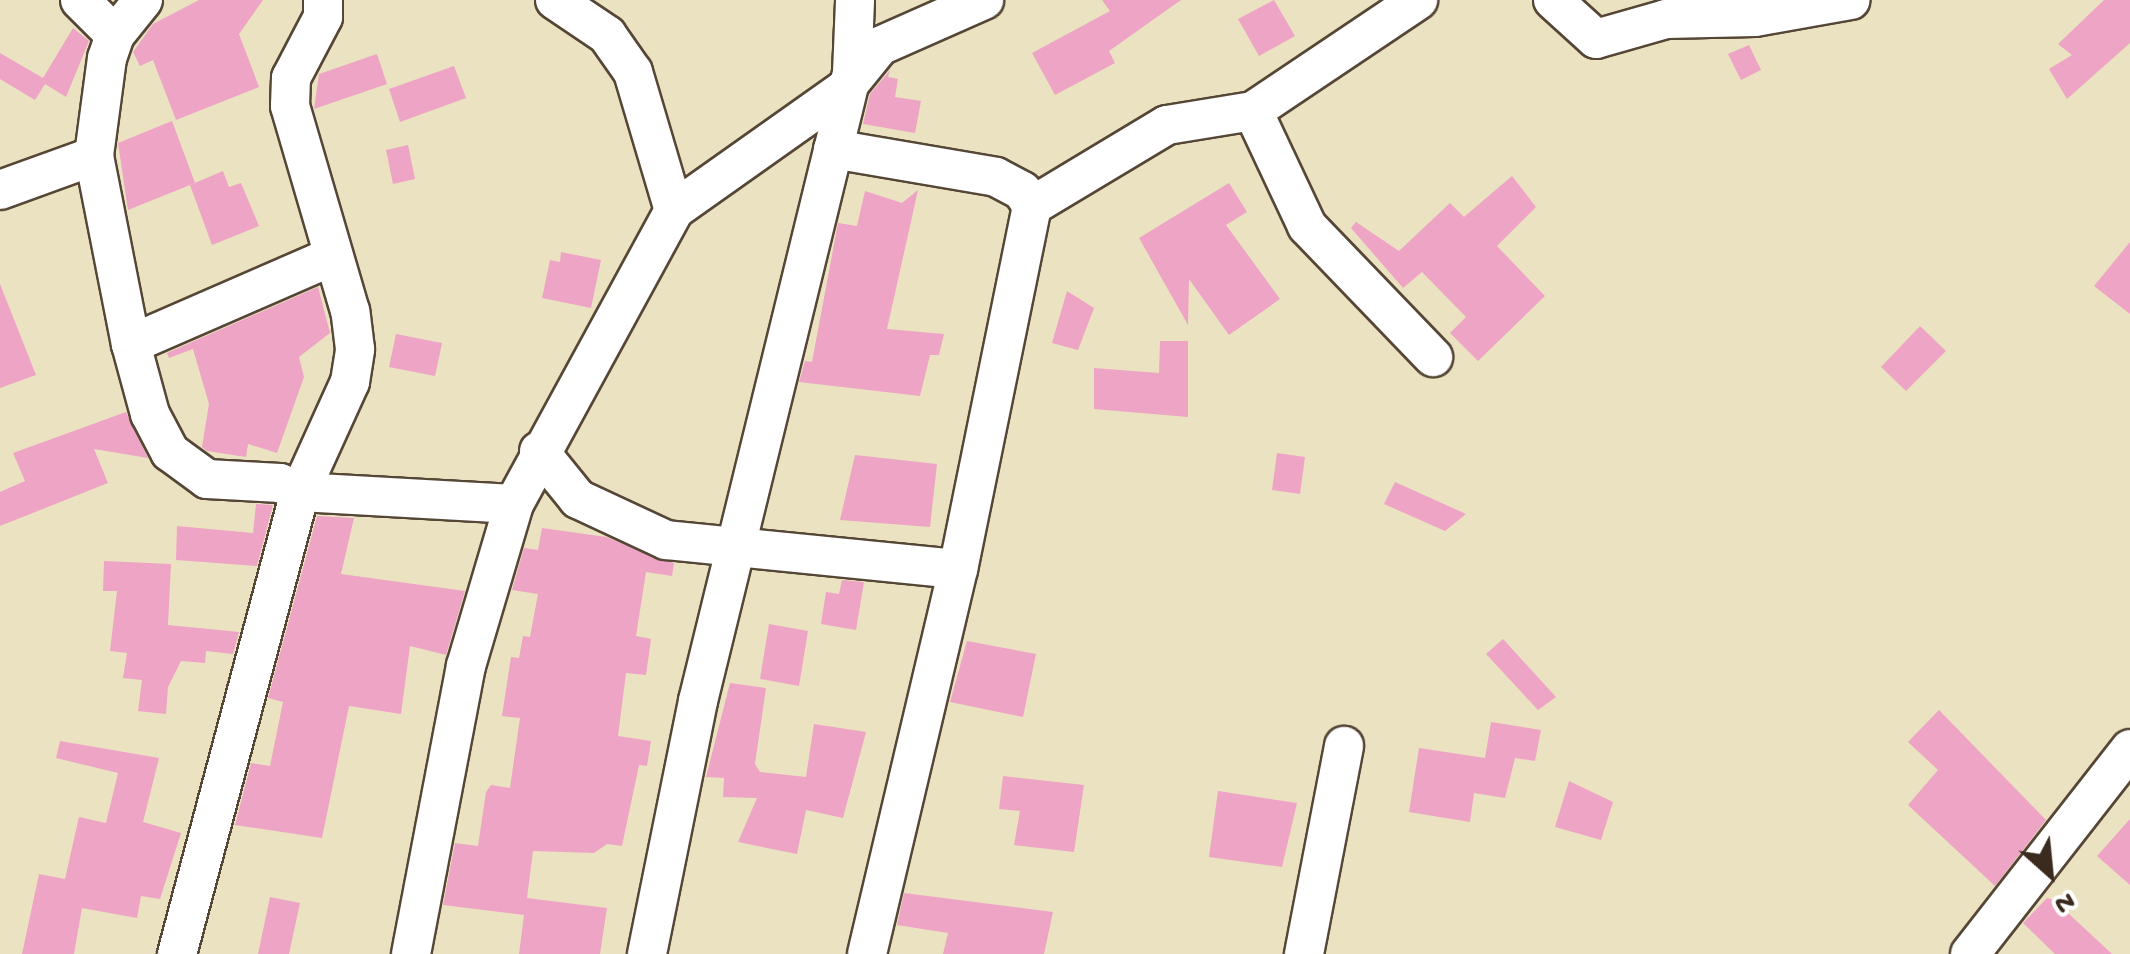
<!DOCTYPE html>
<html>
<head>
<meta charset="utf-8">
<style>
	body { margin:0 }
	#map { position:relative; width:2130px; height:954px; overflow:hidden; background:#ebe2c1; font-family:"Gochi Hand",sans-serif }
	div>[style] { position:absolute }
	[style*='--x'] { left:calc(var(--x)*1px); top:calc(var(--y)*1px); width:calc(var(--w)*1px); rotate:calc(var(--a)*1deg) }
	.building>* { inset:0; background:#eea4c5 }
	.roads { filter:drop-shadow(2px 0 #554636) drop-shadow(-2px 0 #554636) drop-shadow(0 2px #554636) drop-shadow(0 -2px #554636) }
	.minor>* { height:38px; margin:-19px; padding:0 19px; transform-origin:19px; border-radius:19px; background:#fff }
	span { translate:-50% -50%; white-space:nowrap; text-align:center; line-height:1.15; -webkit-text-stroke:9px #fff; paint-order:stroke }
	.north { position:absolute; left:2000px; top:824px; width:100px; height:100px; -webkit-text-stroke:8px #fff; paint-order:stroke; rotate:153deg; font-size:28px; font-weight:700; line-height:40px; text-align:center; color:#3b2a1e }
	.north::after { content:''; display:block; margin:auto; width:35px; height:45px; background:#3b2a1e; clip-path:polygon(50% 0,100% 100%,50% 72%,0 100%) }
</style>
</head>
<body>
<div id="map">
	<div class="building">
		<div style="clip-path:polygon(199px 0,263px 0,239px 34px,259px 87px,176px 120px,153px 60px,140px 66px,133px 52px,153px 24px)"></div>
		<div style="clip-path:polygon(1102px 0,1181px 0,1109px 51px,1115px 63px,1055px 95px,1032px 53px,1110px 11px)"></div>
		<div style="clip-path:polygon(1274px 0,1295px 36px,1259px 56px,1238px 19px)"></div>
		<div style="clip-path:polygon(2104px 0,2130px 0,2130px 43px,2067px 99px,2049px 69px,2072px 55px,2058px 44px)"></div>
		<div style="clip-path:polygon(73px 28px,89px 41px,66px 97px,45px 84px,35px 100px,0 79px,0 53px,43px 78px)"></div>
		<div style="clip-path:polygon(1749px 45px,1761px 70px,1741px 80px,1728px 54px)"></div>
		<div style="clip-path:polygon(377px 54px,387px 84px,314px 109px,319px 74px)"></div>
		<div style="clip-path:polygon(454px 66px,466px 98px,400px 122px,389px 89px)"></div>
		<div style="clip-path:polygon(890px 70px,888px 77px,898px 79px,895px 97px,921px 101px,915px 133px,863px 124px,870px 94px)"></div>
		<div style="clip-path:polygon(172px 121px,195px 183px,128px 210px,118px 143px)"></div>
		<div style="clip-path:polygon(408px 145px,415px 179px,393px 184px,386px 150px)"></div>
		<div style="clip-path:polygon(223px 171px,229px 187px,241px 183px,259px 226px,212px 245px,190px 185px)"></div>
		<div style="clip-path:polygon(1512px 176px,1536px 207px,1497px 246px,1545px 296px,1478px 361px,1450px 333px,1466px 317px,1422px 272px,1403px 288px,1351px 228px,1356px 222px,1399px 251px,1450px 203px,1464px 217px)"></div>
		<div style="clip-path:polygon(1229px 183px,1247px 212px,1226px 225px,1280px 299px,1229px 335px,1189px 279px,1188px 325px,1139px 238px)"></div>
		<div style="clip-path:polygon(918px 190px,887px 329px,944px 334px,939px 355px,930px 355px,920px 396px,799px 382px,805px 361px,812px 362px,838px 223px,857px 226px,865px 191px,902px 203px)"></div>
		<div style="clip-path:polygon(2130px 242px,2130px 314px,2094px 286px)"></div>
		<div style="clip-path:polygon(561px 252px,601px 260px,591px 308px,542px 298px,550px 260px,560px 262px)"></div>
		<div style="clip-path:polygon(0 284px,36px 375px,0 388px)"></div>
		<div style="clip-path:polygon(318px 287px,330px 333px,299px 357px,304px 377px,277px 453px,248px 444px,246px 457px,207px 451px,202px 447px,209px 404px,193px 349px,169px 358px,167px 353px)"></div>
		<div style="clip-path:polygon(1067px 291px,1094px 308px,1078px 350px,1052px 343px)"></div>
		<div style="clip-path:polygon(1920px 326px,1946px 351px,1906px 391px,1881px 367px)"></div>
		<div style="clip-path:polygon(396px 334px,442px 343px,435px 376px,389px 367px)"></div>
		<div style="clip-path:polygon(1160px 341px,1188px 341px,1188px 417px,1094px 409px,1094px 368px,1159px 373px)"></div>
		<div style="clip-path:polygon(126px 412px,148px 458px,94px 449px,108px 483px,0 526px,0 492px,25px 481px,13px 453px)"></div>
		<div style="clip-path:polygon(1277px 453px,1305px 457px,1300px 494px,1272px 490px)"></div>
		<div style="clip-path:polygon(855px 455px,937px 464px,930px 527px,840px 520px)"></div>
		<div style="clip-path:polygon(1395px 482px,1466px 514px,1445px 531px,1384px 504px)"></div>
		<div style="clip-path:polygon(256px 504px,273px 505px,257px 566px,176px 560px,177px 526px,253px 533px)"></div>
		<div style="clip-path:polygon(317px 516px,354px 518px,341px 574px,465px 591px,446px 655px,410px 646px,401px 714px,349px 706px,322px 838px,235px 825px,251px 763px,270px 766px,283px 702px,268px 698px)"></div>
		<div style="clip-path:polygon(542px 528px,606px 537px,674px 563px,672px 576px,646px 572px,636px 636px,651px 639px,646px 675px,626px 673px,618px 736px,651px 741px,647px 766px,639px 765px,622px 846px,607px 844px,594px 853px,533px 851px,527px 898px,607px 908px,600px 954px,519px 954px,524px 915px,443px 905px,455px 843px,478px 846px,486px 792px,491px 785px,510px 788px,520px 718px,502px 716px,511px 657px,519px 658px,523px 636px,530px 637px,538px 594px,512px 590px,524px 548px,538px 550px)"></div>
		<div style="clip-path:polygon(104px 561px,171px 564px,168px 625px,239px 632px,233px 654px,206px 651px,205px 663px,181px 661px,168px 687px,166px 714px,138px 711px,142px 680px,123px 678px,127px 653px,110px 651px,117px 591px,103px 591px)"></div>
		<div style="clip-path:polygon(842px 580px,864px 582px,856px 630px,821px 624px,826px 592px,839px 594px)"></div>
		<div style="clip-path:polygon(769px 624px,808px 631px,799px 686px,760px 679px)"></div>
		<div style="clip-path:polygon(1503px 639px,1556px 697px,1538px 710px,1486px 654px)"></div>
		<div style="clip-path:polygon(967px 641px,1036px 654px,1023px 717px,950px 702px)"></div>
		<div style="clip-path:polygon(730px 683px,766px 688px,755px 764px,760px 772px,806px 777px,814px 724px,866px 732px,843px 818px,806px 810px,797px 854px,738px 842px,757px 798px,723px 797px,724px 778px,706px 777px)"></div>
		<div style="clip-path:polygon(1939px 710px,2046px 820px,1995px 886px,1908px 805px,1938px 770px,1908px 742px)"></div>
		<div style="clip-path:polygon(1491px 722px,1541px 730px,1535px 761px,1515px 758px,1505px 798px,1474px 793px,1470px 822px,1409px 812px,1419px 748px,1485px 758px)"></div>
		<div style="clip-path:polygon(60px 741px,159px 758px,143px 822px,181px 833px,160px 899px,141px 896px,137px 918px,82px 908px,74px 954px,22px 954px,39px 874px,65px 879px,79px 817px,106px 823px,118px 773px,56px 758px)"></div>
		<div style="clip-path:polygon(1003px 776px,1084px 785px,1074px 852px,1014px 845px,1020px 811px,999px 809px)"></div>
		<div style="clip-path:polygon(1569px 781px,1613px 802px,1601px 840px,1555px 827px)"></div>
		<div style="clip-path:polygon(1218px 791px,1297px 803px,1282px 867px,1209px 857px)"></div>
		<div style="clip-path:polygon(2130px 819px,2130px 885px,2097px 856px)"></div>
		<div style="clip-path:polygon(904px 893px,1053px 912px,1044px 954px,943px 954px,948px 933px,897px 925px)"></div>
		<div style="clip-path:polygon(270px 897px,300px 903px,289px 954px,258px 954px)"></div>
		<div style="clip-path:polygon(2047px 898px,2054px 900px,2112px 954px,2055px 954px,2023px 923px)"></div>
	</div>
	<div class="roads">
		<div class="minor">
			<div style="--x:80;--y:0;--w:49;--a:45"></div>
			<div style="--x:143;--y:0;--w:45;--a:128.7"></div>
			<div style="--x:115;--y:35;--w:24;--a:109"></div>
			<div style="--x:107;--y:58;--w:99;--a:97.6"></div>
			<div style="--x:94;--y:156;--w:192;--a:78.9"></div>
			<div style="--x:131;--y:344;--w:73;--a:74.8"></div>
			<div style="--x:150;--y:414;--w:43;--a:62.2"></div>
			<div style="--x:170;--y:452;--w:46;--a:36.1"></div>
			<div style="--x:207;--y:479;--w:73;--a:3.1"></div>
			<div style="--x:280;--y:483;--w:22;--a:24"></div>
			<div style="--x:300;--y:492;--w:214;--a:3.2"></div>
			<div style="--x:555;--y:0;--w:63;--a:33.9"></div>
			<div style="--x:607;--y:35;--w:45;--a:54.9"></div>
			<div style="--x:633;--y:72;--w:144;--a:73.5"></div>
			<div style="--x:1553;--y:0;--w:58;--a:42.2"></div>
			<div style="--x:1596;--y:39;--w:73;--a:-15.9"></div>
			<div style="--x:1666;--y:19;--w:89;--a:-1.3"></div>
			<div style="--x:1755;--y:17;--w:97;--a:-10"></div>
			<div style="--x:1253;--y:111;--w:127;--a:64.8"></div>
			<div style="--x:1307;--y:226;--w:182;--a:46.1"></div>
			<div style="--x:833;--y:149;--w:165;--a:9.7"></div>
			<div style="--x:996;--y:177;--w:30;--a:28"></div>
			<div style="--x:1022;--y:191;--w:18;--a:56"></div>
			<div style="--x:1032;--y:206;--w:370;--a:101.5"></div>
			<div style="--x:958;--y:569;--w:396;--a:103.3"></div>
			<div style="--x:0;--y:190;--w:100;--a:-19.9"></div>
			<div style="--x:1032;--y:206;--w:157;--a:-31"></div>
			<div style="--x:1167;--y:125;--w:87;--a:-9.2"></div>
			<div style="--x:1253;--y:111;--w:199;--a:-33.9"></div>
			<div style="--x:131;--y:344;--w:220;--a:-23.5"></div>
			<div style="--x:539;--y:451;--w:62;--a:50.9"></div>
			<div style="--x:578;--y:499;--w:97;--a:25"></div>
			<div style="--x:666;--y:540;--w:293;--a:5.7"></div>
			<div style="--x:177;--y:954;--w:478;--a:-75.1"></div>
			<div style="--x:300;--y:492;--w:121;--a:-65.6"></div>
			<div style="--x:350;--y:382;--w:33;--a:-81"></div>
			<div style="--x:355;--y:349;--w:38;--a:-97"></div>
			<div style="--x:350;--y:311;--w:214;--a:-106.3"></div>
			<div style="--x:290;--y:106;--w:28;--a:-88"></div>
			<div style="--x:291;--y:78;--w:69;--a:-62.3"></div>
			<div style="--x:323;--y:17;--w:17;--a:-90"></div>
			<div style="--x:411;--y:954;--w:293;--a:-79.2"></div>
			<div style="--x:466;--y:666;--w:169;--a:-73.5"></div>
			<div style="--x:514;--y:504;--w:335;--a:-61.4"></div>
			<div style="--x:674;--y:210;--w:209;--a:-35.3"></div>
			<div style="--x:845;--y:89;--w:55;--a:-50.9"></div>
			<div style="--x:880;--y:46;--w:114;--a:-23.9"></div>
			<div style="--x:647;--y:954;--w:258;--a:-78.6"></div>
			<div style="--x:698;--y:701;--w:647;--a:-76.22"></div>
			<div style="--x:852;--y:73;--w:73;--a:-87.6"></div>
			<div style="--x:1304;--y:954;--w:212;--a:-79.1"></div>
			<div style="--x:1970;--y:954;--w:260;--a:-52"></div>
		</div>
	</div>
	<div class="north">N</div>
</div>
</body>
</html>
